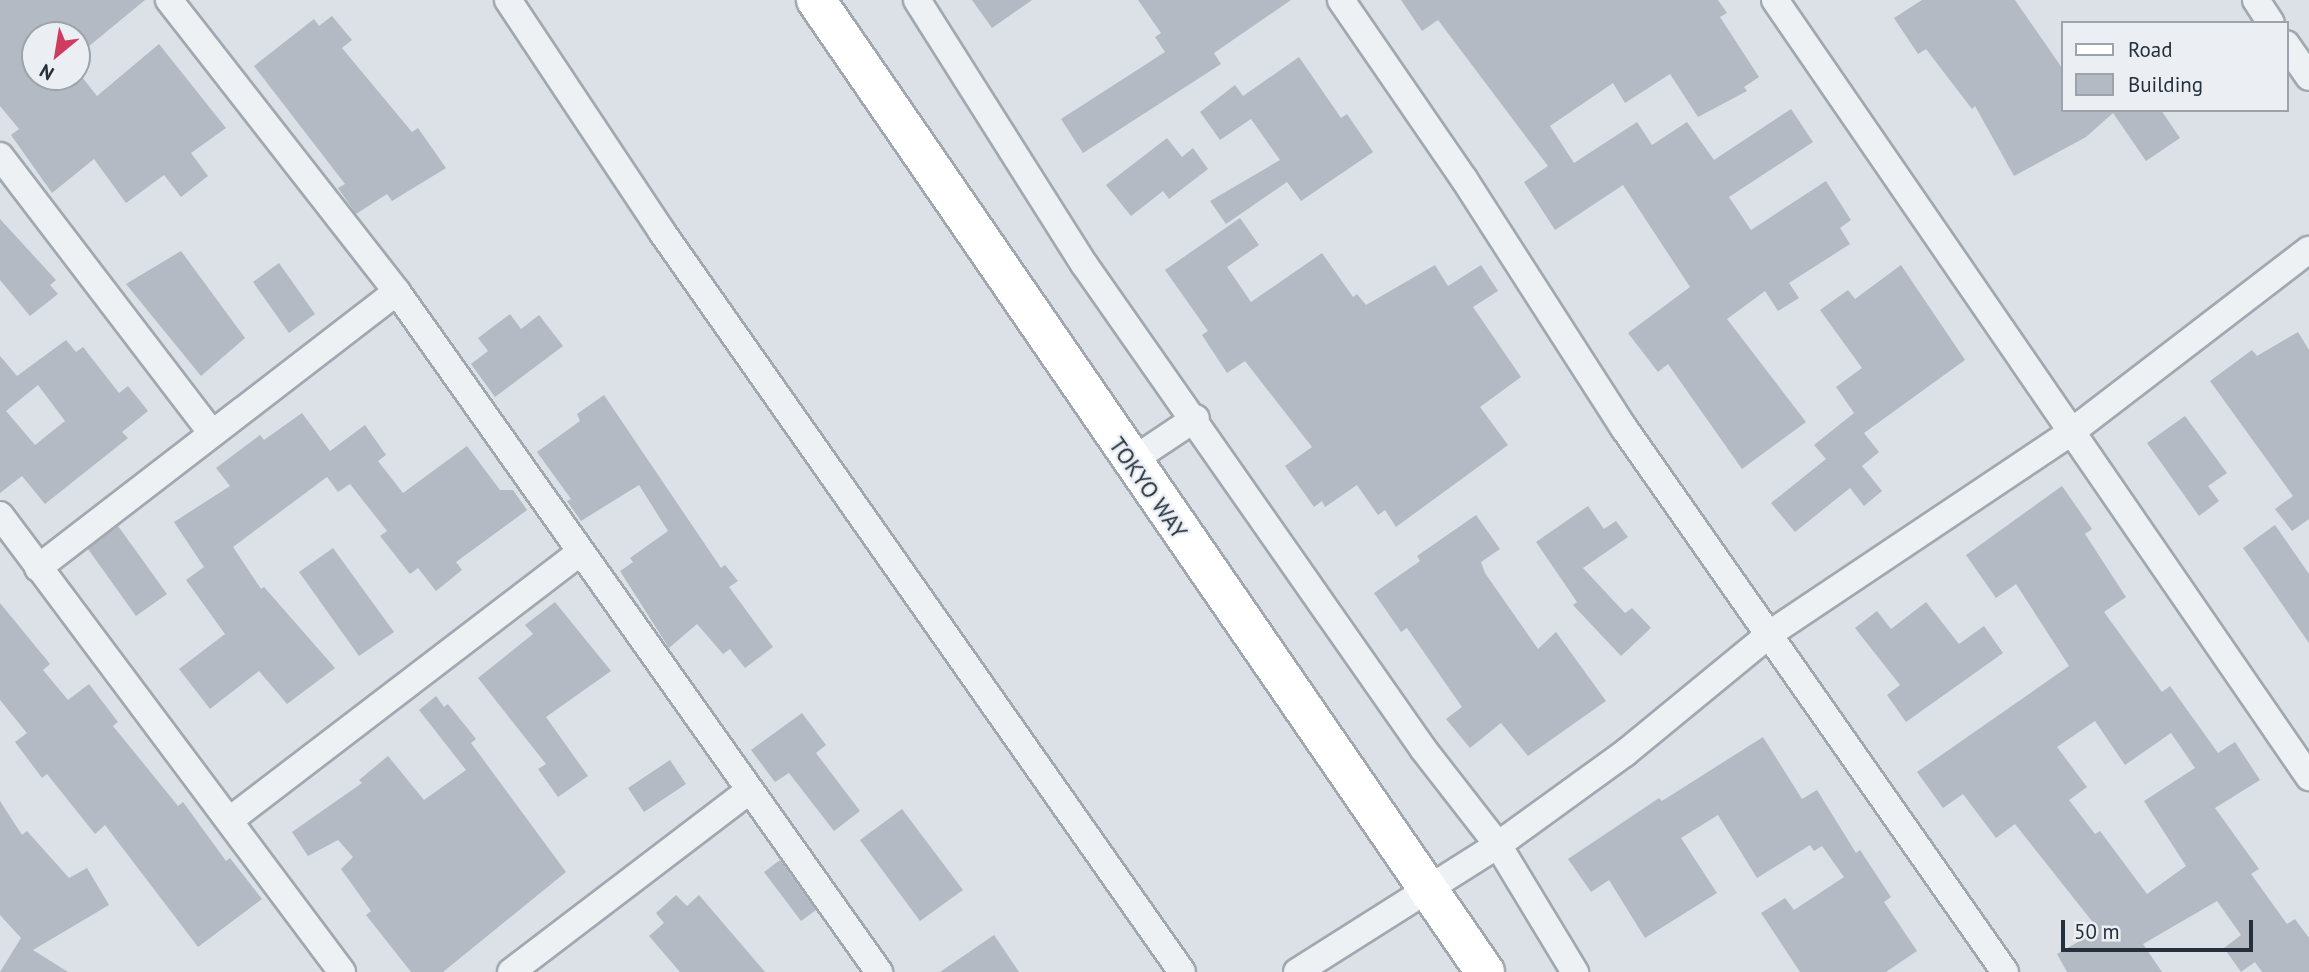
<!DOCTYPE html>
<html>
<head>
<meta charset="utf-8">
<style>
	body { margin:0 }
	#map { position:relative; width:2309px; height:972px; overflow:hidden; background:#dbe1e6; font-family:"PT Sans",sans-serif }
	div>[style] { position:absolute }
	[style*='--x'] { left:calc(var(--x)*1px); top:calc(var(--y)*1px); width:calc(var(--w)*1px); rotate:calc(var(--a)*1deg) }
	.building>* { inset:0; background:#b3bac3 }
	.roads { filter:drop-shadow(2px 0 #a1a8b0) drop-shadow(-2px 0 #a1a8b0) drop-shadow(0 2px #a1a8b0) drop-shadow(0 -2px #a1a8b0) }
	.street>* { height:26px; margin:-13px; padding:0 13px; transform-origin:13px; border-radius:13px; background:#eef1f4 }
	.secondary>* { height:38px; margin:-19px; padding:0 19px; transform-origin:19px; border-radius:19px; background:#fff }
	span { translate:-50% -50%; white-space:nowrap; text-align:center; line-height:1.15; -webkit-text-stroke:5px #ebeff4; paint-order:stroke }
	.street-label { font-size:23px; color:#25303c }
	.legend { position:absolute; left:2061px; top:21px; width:228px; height:91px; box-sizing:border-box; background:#ebeff4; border:2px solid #9ca3aa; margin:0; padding:9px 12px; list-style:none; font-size:21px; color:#25303c }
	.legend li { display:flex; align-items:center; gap:14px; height:35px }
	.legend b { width:35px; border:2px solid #9ca3aa }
	.north { position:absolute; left:21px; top:21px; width:70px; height:70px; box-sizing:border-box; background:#ebeff4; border:2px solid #9ca3aa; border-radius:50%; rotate:210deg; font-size:19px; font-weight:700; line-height:28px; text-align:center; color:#25303c }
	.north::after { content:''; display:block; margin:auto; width:24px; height:32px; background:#cf3c60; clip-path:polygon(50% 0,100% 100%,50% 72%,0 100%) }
	.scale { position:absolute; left:2061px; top:920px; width:192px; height:32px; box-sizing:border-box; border:4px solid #25303c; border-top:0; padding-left:9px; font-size:21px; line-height:24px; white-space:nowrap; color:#25303c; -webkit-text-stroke:5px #ebeff4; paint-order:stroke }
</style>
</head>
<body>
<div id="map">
	<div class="building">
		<div style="clip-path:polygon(0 0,145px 0,77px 56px,77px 35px,35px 35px,35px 77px,82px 77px,97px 96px,159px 44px,226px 128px,191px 153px,208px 176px,181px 197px,164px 175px,126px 203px,94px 159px,52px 193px,11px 135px,19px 129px,0 106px)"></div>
		<div style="clip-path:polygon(972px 0,1032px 0,992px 28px)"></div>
		<div style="clip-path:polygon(1138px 0,1291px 0,1214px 53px,1221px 64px,1083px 153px,1061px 119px,1165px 52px,1155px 37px,1161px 33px)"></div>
		<div style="clip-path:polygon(1401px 0,1718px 0,1727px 13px,1720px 17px,1759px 77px,1744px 87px,1747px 91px,1698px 117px,1670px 74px,1625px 103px,1613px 83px,1550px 126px,1574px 163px,1637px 122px,1652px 145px,1687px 122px,1714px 160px,1791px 109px,1813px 142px,1729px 197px,1751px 230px,1826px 181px,1851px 220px,1840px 228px,1850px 244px,1789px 283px,1799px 298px,1778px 311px,1765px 291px,1727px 319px,1806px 422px,1742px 469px,1668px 364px,1658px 372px,1628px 333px,1690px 287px,1623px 185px,1555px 230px,1524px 182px,1548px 166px,1438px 20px,1422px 31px)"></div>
		<div style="clip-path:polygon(1922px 0,2015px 0,2062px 68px,2062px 110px,2161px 110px,2180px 138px,2146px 161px,2113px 113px,2086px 137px,2014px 176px,1975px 106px,1972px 109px,1926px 49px,1918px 54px,1894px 18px)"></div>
		<div style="clip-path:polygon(332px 16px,352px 40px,342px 48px,412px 132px,418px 128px,446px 168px,392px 201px,387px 194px,356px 214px,338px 188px,345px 184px,254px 66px,314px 19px,319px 26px)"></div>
		<div style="clip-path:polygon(1299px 57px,1341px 118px,1347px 114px,1373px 152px,1301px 201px,1287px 182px,1226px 224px,1210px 201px,1280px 160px,1251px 119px,1220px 140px,1200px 112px,1235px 85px,1243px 96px)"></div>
		<div style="clip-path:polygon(1167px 138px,1182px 157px,1193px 148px,1208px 169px,1169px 199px,1163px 191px,1131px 216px,1106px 185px)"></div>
		<div style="clip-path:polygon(1240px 218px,1259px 245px,1227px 267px,1251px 302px,1322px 253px,1353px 297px,1357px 294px,1366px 305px,1435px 265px,1448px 286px,1481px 265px,1498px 291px,1473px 307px,1521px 377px,1480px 407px,1508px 445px,1396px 527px,1385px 510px,1378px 515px,1357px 485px,1325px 507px,1322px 501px,1314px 507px,1285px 466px,1312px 447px,1245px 361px,1227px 373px,1202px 335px,1208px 331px,1165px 270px)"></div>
		<div style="clip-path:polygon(0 219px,56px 280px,50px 285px,58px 294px,30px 316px,0 280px)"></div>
		<div style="clip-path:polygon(181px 251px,245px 338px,201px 376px,126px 284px)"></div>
		<div style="clip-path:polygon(279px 263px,315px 314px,289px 333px,253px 282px)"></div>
		<div style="clip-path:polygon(1901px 265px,1965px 360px,1864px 433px,1879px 452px,1862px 466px,1882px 491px,1864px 506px,1850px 488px,1795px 532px,1771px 503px,1826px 459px,1814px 445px,1854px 413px,1836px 387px,1862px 368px,1820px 310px,1848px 290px,1855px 299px)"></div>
		<div style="clip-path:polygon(510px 314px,521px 329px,539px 315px,563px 346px,495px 397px,471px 364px,488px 351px,478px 338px)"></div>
		<div style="clip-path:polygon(2298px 332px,2309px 350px,2309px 519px,2292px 531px,2275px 509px,2293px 496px,2210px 381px,2252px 350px,2257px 356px)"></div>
		<div style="clip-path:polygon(evenodd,66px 340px,76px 352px,83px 347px,119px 393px,128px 386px,148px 411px,122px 432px,128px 438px,45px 504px,22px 476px,0 493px,0 356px,17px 376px,66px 340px,38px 385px,65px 421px,35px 445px,6px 411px,38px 385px)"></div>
		<div style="clip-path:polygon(604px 395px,721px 568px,725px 565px,738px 581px,729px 587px,773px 647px,745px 668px,730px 649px,723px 654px,697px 624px,669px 648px,620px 571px,633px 562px,630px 558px,668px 531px,639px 485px,581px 521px,567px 501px,571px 499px,537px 452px,580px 421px,577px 414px)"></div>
		<div style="clip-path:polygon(302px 413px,330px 451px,365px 425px,386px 455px,378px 461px,403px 493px,467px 446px,500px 490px,513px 490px,527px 510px,456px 562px,462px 570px,436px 591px,418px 568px,410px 574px,380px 536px,387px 531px,350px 484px,338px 492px,327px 477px,233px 547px,261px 589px,264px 587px,335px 668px,287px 704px,259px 671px,210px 709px,179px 669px,225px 634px,186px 580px,204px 567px,174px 522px,230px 486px,216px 468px,260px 435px,264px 440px)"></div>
		<div style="clip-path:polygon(2185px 416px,2227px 473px,2208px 486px,2219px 501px,2199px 516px,2147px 443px)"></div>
		<div style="clip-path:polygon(evenodd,2062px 486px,2092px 529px,2085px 534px,2126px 597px,2104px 612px,2162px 692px,2170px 686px,2218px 753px,2235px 742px,2260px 780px,2215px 808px,2259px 869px,2251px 874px,2287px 924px,2295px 919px,2309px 938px,2309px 972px,2262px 972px,2255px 962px,2241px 972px,2224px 948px,2241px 935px,2217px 901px,2143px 944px,2162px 972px,2067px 972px,2057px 954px,2099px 930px,2015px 824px,1996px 838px,1963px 794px,1943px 808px,1917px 772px,2069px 666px,2016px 584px,1996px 598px,1966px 555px,2062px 486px,2095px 721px,2125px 765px,2171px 733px,2195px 768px,2144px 801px,2186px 866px,2147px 894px,2100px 831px,2095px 834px,2069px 800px,2087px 787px,2057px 747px,2095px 721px)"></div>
		<div style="clip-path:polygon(1588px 506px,1604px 529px,1616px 521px,1628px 537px,1583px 568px,1625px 613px,1632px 608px,1651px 628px,1621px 656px,1573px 605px,1577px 602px,1536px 542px)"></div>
		<div style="clip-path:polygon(1476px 515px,1500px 549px,1481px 562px,1485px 573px,1538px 649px,1556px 632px,1606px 701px,1528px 756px,1501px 723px,1470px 748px,1446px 719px,1462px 707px,1407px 628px,1401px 632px,1374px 593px,1420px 561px,1417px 556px)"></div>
		<div style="clip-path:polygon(2275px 525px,2309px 574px,2309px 643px,2243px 548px)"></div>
		<div style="clip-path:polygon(118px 526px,167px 594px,136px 616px,88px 549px)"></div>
		<div style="clip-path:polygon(333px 548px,394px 632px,359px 656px,299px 572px)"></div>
		<div style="clip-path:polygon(555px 602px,611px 671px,546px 717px,588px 776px,558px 797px,538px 769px,546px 764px,478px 678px,533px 634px,525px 625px)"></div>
		<div style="clip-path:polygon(1926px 602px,1959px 644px,1984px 626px,2003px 653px,1906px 722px,1887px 695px,1900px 685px,1855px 628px,1877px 611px,1891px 629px)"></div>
		<div style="clip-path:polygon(0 603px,50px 664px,43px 670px,68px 700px,89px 684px,118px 722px,113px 726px,178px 806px,183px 802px,226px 861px,230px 858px,262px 899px,198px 947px,105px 825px,95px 834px,47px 774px,42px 778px,15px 742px,27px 733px,0 700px)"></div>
		<div style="clip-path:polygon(436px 696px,444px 707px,448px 704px,476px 739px,471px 743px,566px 872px,443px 972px,411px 972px,366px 915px,371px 911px,341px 869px,353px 857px,338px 840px,308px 856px,292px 832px,362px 783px,359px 780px,388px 756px,424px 800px,466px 770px,419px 710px)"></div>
		<div style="clip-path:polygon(802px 713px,826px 745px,816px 753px,860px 811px,834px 831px,789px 773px,775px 782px,751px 750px)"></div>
		<div style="clip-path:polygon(1763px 737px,1802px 799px,1817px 790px,1856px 853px,1860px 850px,1891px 897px,1884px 902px,1917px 951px,1886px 972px,1800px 972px,1761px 913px,1785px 898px,1794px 910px,1844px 877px,1822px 846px,1814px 851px,1810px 845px,1757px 878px,1718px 815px,1681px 838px,1717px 893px,1645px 938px,1609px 880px,1591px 892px,1568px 859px,1659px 798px,1662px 801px)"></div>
		<div style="clip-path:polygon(670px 760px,686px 784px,644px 812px,628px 788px)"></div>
		<div style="clip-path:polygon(0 801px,22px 835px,27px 831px,69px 878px,87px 868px,109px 905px,33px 950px,68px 972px,0 972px,21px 938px,0 915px)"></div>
		<div style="clip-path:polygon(902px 809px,963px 890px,920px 921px,860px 840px)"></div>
		<div style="clip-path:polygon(780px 860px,816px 910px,801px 921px,764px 872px)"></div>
		<div style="clip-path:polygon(676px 895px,687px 906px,699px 895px,765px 972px,680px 972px,649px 936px,664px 923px,656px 913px)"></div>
		<div style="clip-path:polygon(994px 935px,1019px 972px,940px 972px)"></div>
	</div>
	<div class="roads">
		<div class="street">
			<div style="--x:169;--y:0;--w:370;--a:52"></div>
			<div style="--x:397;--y:292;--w:834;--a:54.67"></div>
			<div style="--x:508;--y:0;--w:278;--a:56.4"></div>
			<div style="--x:662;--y:232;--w:904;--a:54.9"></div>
			<div style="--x:917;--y:0;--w:312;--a:57.7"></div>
			<div style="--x:1084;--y:264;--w:593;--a:55.02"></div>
			<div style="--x:1424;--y:750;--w:120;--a:52.1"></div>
			<div style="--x:1498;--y:845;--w:149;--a:58.8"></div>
			<div style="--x:1341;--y:0;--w:217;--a:55.5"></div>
			<div style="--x:1464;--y:179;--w:296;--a:57.3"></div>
			<div style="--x:1624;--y:428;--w:664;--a:54.99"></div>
			<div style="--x:1775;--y:0;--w:943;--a:55.5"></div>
			<div style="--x:2256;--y:0;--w:27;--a:57"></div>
			<div style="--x:2286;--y:44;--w:40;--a:55.1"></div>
			<div style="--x:0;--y:156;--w:349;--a:52.6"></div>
			<div style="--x:1130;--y:462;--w:79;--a:-33.7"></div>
			<div style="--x:0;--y:515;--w:571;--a:53.19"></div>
			<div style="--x:38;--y:568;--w:453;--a:-37.6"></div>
			<div style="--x:230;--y:820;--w:441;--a:-37.4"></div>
			<div style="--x:511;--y:972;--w:300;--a:-37.3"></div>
			<div style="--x:1297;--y:972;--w:238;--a:-32.3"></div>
			<div style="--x:1498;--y:845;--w:157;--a:-35.9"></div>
			<div style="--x:1625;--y:753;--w:189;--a:-39.4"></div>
			<div style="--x:1771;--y:633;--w:365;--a:-33.8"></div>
			<div style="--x:2074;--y:430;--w:296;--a:-37.5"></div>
		</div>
		<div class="secondary">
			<div style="--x:816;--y:0;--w:1180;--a:55.46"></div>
		</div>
	</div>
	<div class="street-label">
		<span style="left:1148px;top:488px;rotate:55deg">TOKYO WAY</span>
	</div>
	<ul class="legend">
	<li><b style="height:9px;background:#fff"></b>Road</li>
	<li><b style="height:19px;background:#b3bac3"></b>Building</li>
	</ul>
	<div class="north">N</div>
	<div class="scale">50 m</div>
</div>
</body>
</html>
